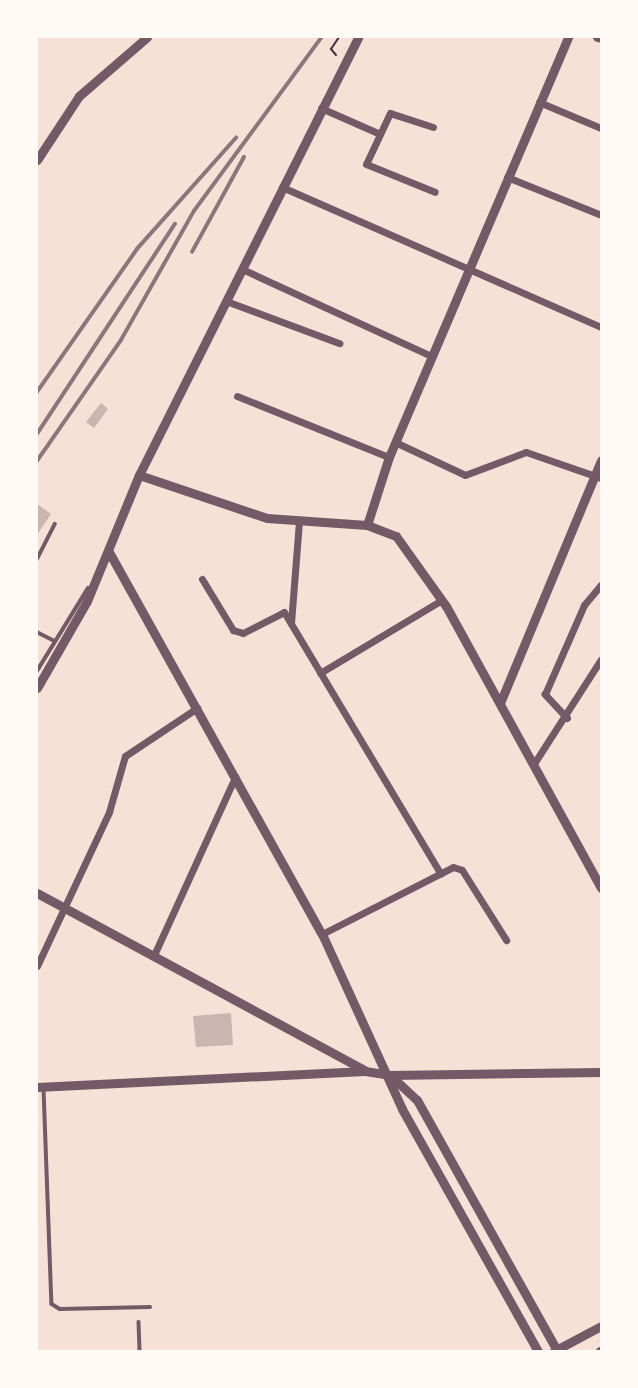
<!DOCTYPE html>
<html>
<head>
<meta charset="utf-8">
<style>
	body { margin:0 }
	#map { position:relative; width:638px; height:1388px; overflow:hidden; background:#f7e1d7; font-family:Mulish,sans-serif }
	div>[style] { position:absolute }
	[style*='--x'] { left:calc(var(--x)*1px); top:calc(var(--y)*1px); width:calc(var(--w)*1px); rotate:calc(var(--a)*1deg) }
	.building>* { inset:0; background:#ccb4b1 }
	.path>* { height:2px; margin:-1px; padding:0 1px; transform-origin:1px; border-radius:1px; background:#4a2c40 }
	.service>* { height:3.5px; margin:-1.75px; padding:0 1.75px; transform-origin:1.75px; border-radius:1.75px; background:#755966 }
	.minor>* { height:7px; margin:-3.5px; padding:0 3.5px; transform-origin:3.5px; border-radius:3.5px; background:#755966 }
	.tertiary>* { height:9px; margin:-4.5px; padding:0 4.5px; transform-origin:4.5px; border-radius:4.5px; background:#755966 }
	.rail>* { height:3.5px; margin:-1.75px; padding:0 1.75px; transform-origin:1.75px; border-radius:1.75px; background:#8f747c }
	span { translate:-50% -50%; white-space:nowrap; text-align:center; line-height:1.15; -webkit-text-stroke:5px #fffaf5; paint-order:stroke }
	.frame { position:absolute; inset:0; border:38px solid #fffaf5; pointer-events:none }
</style>
</head>
<body>
<div id="map">
	<div class="building">
		<div style="clip-path:polygon(101px 403px,108px 409px,94px 428px,86px 422px)"></div>
		<div style="clip-path:polygon(37px 504px,51px 514px,37px 535px)"></div>
		<div style="clip-path:polygon(231px 1013px,233px 1045px,196px 1047px,193px 1016px)"></div>
	</div>
	<div class="path">
		<div style="--x:336;--y:55;--w:8;--a:-130"></div>
		<div style="--x:331;--y:49;--w:14;--a:-56"></div>
	</div>
	<div class="service">
		<div style="--x:37;--y:559;--w:39;--a:-63"></div>
		<div style="--x:37;--y:632;--w:20;--a:27"></div>
		<div style="--x:37;--y:671;--w:97;--a:-58.4"></div>
		<div style="--x:44;--y:1089;--w:215;--a:87.9"></div>
		<div style="--x:52;--y:1304;--w:9;--a:32"></div>
		<div style="--x:60;--y:1309;--w:90;--a:-1.3"></div>
		<div style="--x:139;--y:1322;--w:29;--a:88"></div>
	</div>
	<div class="minor">
		<div style="--x:539;--y:102;--w:67;--a:22.8"></div>
		<div style="--x:321;--y:108;--w:62;--a:23.7"></div>
		<div style="--x:433;--y:127;--w:45;--a:-162"></div>
		<div style="--x:390;--y:113;--w:56;--a:115.2"></div>
		<div style="--x:366;--y:164;--w:74;--a:22.1"></div>
		<div style="--x:507;--y:177;--w:101;--a:22"></div>
		<div style="--x:282;--y:187;--w:348;--a:23.7"></div>
		<div style="--x:242;--y:269;--w:208;--a:24.7"></div>
		<div style="--x:226;--y:301;--w:121;--a:20.4"></div>
		<div style="--x:237;--y:396;--w:164;--a:21.9"></div>
		<div style="--x:395;--y:442;--w:77;--a:25.2"></div>
		<div style="--x:465;--y:475;--w:65;--a:-20.7"></div>
		<div style="--x:526;--y:452;--w:79;--a:19.1"></div>
		<div style="--x:202;--y:579;--w:60;--a:58.7"></div>
		<div style="--x:233;--y:630;--w:10;--a:17"></div>
		<div style="--x:243;--y:633;--w:46;--a:-27.1"></div>
		<div style="--x:284;--y:612;--w:305;--a:59.1"></div>
		<div style="--x:291;--y:623;--w:102;--a:-85.5"></div>
		<div style="--x:320;--y:673;--w:142;--a:-30.9"></div>
		<div style="--x:567;--y:718;--w:33;--a:-133"></div>
		<div style="--x:545;--y:694;--w:97;--a:-66.3"></div>
		<div style="--x:584;--y:605;--w:26;--a:-50"></div>
		<div style="--x:535;--y:762;--w:122;--a:-57.3"></div>
		<div style="--x:322;--y:934;--w:147;--a:-27.1"></div>
		<div style="--x:453;--y:867;--w:9;--a:18"></div>
		<div style="--x:462;--y:870;--w:83;--a:57.8"></div>
		<div style="--x:154;--y:955;--w:196;--a:-65.5"></div>
		<div style="--x:37;--y:966;--w:170;--a:-64.9"></div>
		<div style="--x:109;--y:812;--w:58;--a:-74.1"></div>
		<div style="--x:125;--y:756;--w:87;--a:-33.7"></div>
	</div>
	<div class="tertiary">
		<div style="--x:597;--y:37;--w:4;--a:14"></div>
		<div style="--x:37;--y:160;--w:77;--a:-56.7"></div>
		<div style="--x:79;--y:96;--w:90;--a:-40.9"></div>
		<div style="--x:139;--y:475;--w:135;--a:18.6"></div>
		<div style="--x:267;--y:518;--w:100;--a:4"></div>
		<div style="--x:367;--y:525;--w:31;--a:21"></div>
		<div style="--x:396;--y:536;--w:86;--a:54.5"></div>
		<div style="--x:446;--y:606;--w:322;--a:61.2"></div>
		<div style="--x:367;--y:525;--w:71;--a:-72.1"></div>
		<div style="--x:389;--y:457;--w:457;--a:-66.9"></div>
		<div style="--x:109;--y:552;--w:437;--a:60.9"></div>
		<div style="--x:322;--y:934;--w:192;--a:65.4"></div>
		<div style="--x:402;--y:1109;--w:278;--a:60.7"></div>
		<div style="--x:37;--y:688;--w:100;--a:-60.1"></div>
		<div style="--x:87;--y:601;--w:136;--a:-67.6"></div>
		<div style="--x:139;--y:475;--w:490;--a:-63.4"></div>
		<div style="--x:500;--y:703;--w:263;--a:-67.4"></div>
		<div style="--x:37;--y:893;--w:373;--a:28.4"></div>
		<div style="--x:390;--y:1075;--w:211;--a:-0.8"></div>
		<div style="--x:37;--y:1087;--w:328;--a:-2.8"></div>
		<div style="--x:365;--y:1071;--w:25;--a:9"></div>
		<div style="--x:390;--y:1075;--w:37;--a:43"></div>
		<div style="--x:417;--y:1100;--w:287;--a:60.8"></div>
		<div style="--x:554;--y:1351;--w:53;--a:-28"></div>
		<div style="--x:600;--y:1351;--w:1;--a:0"></div>
	</div>
	<div class="rail">
		<div style="--x:192;--y:252;--w:108;--a:-61.3"></div>
		<div style="--x:37;--y:392;--w:174;--a:-55"></div>
		<div style="--x:137;--y:249;--w:149;--a:-48.3"></div>
		<div style="--x:37;--y:434;--w:251;--a:-56.7"></div>
		<div style="--x:37;--y:461;--w:147;--a:-55.2"></div>
		<div style="--x:121;--y:340;--w:148;--a:-60.5"></div>
		<div style="--x:194;--y:211;--w:216;--a:-53.7"></div>
	</div>
	<div class="frame"></div>
</div>
</body>
</html>
